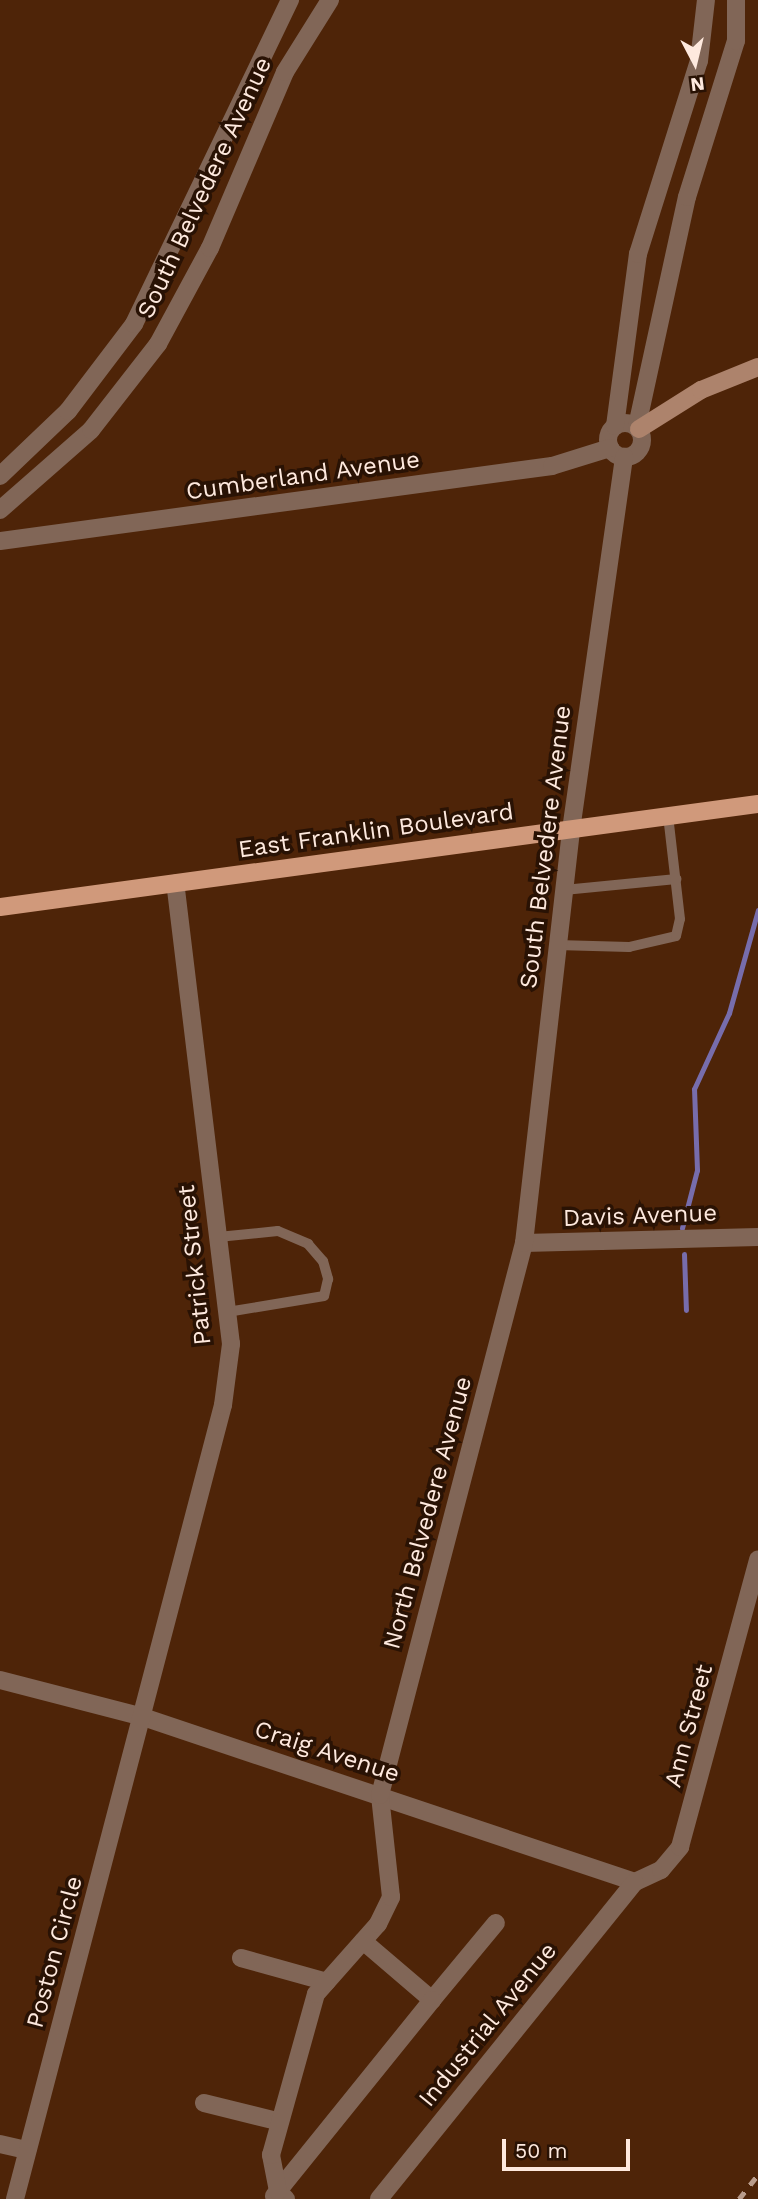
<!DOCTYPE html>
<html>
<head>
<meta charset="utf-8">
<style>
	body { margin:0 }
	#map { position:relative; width:758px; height:2199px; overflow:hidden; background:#4e2408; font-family:"Work Sans",sans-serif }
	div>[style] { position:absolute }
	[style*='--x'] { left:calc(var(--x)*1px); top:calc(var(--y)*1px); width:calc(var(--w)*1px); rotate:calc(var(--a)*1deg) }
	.stream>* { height:5px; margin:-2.5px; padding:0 2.5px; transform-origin:2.5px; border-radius:2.5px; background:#776dac }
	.lane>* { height:10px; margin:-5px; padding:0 5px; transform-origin:5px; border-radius:5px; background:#816657 }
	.street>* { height:18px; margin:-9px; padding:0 9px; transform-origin:9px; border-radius:9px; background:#816657 }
	.street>.ring { margin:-9px; padding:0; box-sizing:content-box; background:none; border:18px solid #816657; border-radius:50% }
	.secondary>* { height:18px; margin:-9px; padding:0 9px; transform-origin:9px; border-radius:9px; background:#ad836c }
	.primary>* { height:18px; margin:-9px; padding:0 9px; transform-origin:9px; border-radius:9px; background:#d0997b }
	.rail>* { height:5px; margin-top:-2.5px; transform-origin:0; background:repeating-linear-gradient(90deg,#b99c8b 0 9px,transparent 0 18px) }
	span { translate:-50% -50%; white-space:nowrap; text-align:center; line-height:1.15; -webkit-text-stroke:7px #291204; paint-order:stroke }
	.street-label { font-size:24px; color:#fee9de }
	.north { position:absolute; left:660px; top:28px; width:70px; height:70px; -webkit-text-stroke:5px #291204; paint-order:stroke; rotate:173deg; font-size:19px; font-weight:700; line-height:28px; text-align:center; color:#fee9de }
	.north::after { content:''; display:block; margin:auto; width:24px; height:32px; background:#fee9de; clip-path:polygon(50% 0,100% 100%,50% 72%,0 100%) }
	.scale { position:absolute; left:502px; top:2139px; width:128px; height:32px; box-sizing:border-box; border:4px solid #fee9de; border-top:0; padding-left:9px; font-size:21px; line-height:24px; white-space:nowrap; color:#fee9de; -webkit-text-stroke:5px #291204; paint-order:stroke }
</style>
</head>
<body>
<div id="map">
	<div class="stream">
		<div style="--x:682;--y:1228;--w:60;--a:-75.5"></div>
		<div style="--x:697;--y:1170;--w:81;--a:-92.1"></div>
		<div style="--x:694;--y:1089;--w:84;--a:-65.3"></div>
		<div style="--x:729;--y:1013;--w:107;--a:-74.3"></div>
		<div style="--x:684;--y:1254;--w:56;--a:88"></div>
	</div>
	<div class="lane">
		<div style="--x:564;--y:890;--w:113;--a:-5.6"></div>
		<div style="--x:557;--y:945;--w:72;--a:1.6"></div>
		<div style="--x:629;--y:947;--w:48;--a:-13.2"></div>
		<div style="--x:676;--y:936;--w:17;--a:-77"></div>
		<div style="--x:680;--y:919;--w:104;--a:-96.6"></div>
		<div style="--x:218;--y:1237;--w:60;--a:-5.7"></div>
		<div style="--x:278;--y:1231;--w:33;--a:23"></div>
		<div style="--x:308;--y:1244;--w:23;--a:49"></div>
		<div style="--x:323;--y:1261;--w:19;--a:74"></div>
		<div style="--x:328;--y:1279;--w:17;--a:103"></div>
		<div style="--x:324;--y:1296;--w:98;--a:170.6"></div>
	</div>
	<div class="street">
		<div class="ring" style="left:608px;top:423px;width:16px;height:16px"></div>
		<div style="--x:615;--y:426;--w:174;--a:-82.4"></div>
		<div style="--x:638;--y:254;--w:202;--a:-72.5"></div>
		<div style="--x:699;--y:61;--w:61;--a:-83.5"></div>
		<div style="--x:637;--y:426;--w:234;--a:-77.7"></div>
		<div style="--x:687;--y:197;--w:164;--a:-72.6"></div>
		<div style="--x:736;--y:41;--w:41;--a:-90"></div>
		<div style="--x:0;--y:476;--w:94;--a:-43.7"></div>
		<div style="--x:68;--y:411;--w:109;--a:-52.8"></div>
		<div style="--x:134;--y:324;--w:360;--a:-64.3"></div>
		<div style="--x:0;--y:510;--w:121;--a:-41.3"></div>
		<div style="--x:91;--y:430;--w:109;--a:-52.1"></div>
		<div style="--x:158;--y:344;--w:109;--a:-61.6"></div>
		<div style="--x:210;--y:248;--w:191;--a:-66.9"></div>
		<div style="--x:285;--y:72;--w:85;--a:-58"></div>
		<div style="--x:0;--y:541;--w:557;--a:-7.74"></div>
		<div style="--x:552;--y:466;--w:61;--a:-17.2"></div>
		<div style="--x:524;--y:1243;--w:234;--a:-1.5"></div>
		<div style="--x:0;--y:1680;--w:148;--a:14.5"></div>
		<div style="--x:143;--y:1717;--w:519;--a:18.54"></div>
		<div style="--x:635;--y:1882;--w:29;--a:-25"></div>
		<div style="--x:661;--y:1870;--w:30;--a:-50"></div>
		<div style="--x:680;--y:1847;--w:298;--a:-74.8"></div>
		<div style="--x:363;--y:1941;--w:91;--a:40.5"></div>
		<div style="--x:432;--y:2000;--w:100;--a:-50.3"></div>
		<div style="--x:241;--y:1958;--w:89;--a:15.6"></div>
		<div style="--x:204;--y:2103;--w:75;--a:13.9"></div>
		<div style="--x:0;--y:2144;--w:28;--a:13"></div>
		<div style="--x:274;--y:2196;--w:252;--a:-51.1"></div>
		<div style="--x:15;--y:2199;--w:821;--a:-75.32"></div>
		<div style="--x:223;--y:1405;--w:62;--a:-82.5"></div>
		<div style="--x:231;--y:1344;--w:464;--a:-96.9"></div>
		<div style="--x:286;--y:2199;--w:11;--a:-135"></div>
		<div style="--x:278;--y:2191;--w:37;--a:-101"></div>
		<div style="--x:271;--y:2155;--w:167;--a:-74.4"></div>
		<div style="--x:316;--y:1994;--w:94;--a:-48.5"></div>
		<div style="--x:378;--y:1924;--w:30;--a:-64"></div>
		<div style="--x:391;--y:1897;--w:103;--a:-96.2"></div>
		<div style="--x:380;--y:1795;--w:570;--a:-75.38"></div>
		<div style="--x:524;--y:1243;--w:416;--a:-83.5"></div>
		<div style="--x:571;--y:830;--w:377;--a:-81.9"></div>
		<div style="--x:379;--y:2199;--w:407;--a:-51.1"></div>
	</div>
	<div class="secondary">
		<div style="--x:639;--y:429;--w:73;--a:-32.2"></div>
		<div style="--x:701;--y:390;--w:61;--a:-22"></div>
	</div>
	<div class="primary">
		<div style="--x:0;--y:907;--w:765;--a:-7.74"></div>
	</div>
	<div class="rail">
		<div style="--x:739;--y:2199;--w:31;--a:-52"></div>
	</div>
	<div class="street-label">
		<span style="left:205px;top:188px;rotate:-65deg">South Belvedere Avenue</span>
		<span style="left:303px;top:476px;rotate:-8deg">Cumberland Avenue</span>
		<span style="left:376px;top:831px;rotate:-8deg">East Franklin Boulevard</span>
		<span style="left:546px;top:847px;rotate:-83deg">South Belvedere Avenue</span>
		<span style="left:640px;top:1216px;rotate:-2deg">Davis Avenue</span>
		<span style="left:195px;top:1265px;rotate:-96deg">Patrick Street</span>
		<span style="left:428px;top:1513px;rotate:-75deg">North Belvedere Avenue</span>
		<span style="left:689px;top:1726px;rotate:-75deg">Ann Street</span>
		<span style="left:327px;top:1752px;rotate:18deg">Craig Avenue</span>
		<span style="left:55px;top:1952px;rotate:-75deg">Poston Circle</span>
		<span style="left:488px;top:2025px;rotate:-51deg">Industrial Avenue</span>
	</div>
	<div class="north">N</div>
	<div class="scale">50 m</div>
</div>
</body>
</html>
